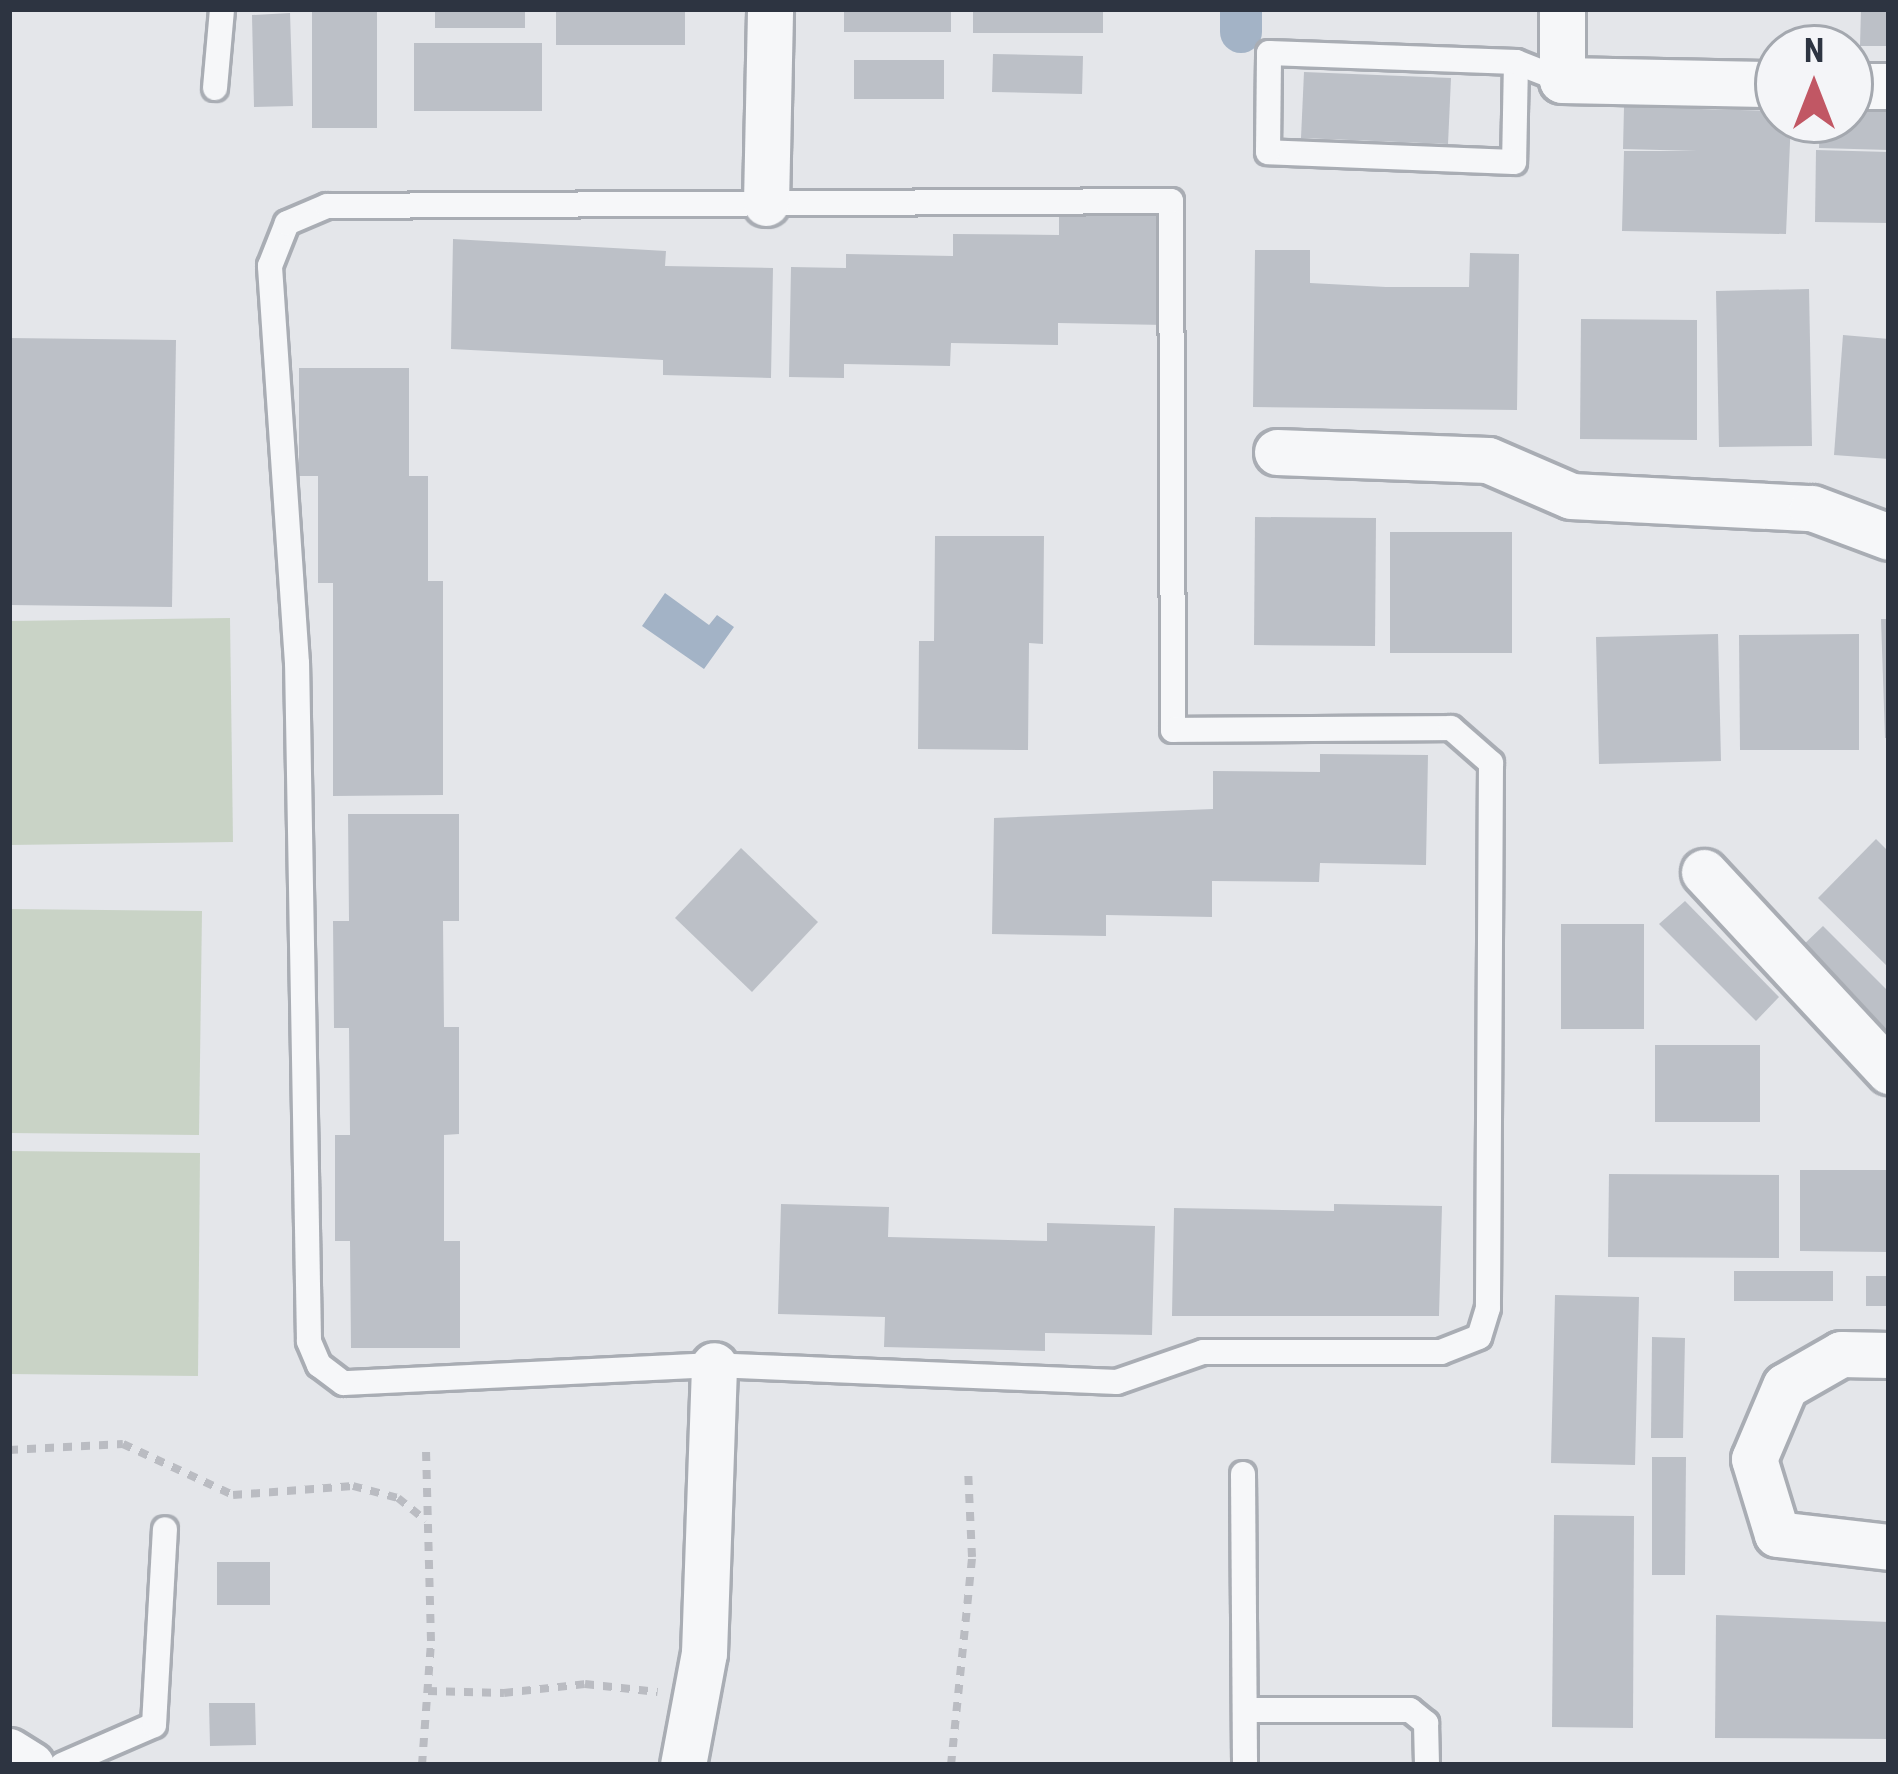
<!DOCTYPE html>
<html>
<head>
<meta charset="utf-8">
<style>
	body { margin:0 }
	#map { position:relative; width:1898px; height:1774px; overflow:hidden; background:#e4e6ea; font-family:"Roboto Condensed",sans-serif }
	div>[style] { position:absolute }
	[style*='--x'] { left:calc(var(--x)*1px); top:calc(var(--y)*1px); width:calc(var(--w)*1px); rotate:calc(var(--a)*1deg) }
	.green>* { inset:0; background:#c9d3c6 }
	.water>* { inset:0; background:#a3b3c6 }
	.canal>* { height:42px; margin:-21px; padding:0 21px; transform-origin:21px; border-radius:21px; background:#a3b3c6 }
	.building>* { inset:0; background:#bcc0c7 }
	.path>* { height:8px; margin-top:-4px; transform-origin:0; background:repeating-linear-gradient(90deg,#babcc2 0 9px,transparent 0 18px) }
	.roads { filter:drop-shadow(3px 0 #a9adb4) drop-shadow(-3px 0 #a9adb4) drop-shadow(0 3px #a9adb4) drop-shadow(0 -3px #a9adb4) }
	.service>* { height:24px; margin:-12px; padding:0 12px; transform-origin:12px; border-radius:12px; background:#f6f7f9 }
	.minor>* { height:45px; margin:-22.5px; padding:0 22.5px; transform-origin:22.5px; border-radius:22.5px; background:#f6f7f9 }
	span { translate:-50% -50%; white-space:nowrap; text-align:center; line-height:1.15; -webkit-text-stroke:12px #f4f5f8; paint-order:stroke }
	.frame { position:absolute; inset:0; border:12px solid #2d3441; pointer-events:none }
	.north { position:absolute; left:1754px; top:24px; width:120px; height:120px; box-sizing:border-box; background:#f4f5f8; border:3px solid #a4a8af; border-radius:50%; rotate:0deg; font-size:33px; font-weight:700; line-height:48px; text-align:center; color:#2d3441 }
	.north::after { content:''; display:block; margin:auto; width:42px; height:54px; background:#c15764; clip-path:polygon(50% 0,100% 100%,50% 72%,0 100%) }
</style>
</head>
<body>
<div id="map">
	<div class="green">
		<div style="clip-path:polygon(230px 618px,233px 842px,9px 845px,9px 621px)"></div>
		<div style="clip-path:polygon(9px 909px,202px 911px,199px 1135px,9px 1133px)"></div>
		<div style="clip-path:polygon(9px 1151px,200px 1153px,198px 1376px,9px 1374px)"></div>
	</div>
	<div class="water">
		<div style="clip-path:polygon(665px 593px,709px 625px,717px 615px,734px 627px,704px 669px,642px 626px)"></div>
	</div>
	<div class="canal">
		<div style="--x:1241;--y:32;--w:23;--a:-90"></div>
	</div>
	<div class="building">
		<div style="clip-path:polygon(312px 9px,377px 9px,377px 128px,312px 128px)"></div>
		<div style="clip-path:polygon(435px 9px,525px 9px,525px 28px,435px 28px)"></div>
		<div style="clip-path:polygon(556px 9px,685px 9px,685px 45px,556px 45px)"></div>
		<div style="clip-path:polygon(844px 9px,951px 9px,951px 32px,844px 32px)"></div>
		<div style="clip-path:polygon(973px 9px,1103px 9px,1103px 33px,973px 33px)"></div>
		<div style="clip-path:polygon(1861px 9px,1889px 9px,1889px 46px,1860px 46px)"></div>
		<div style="clip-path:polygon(290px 13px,293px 106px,254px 107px,252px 15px)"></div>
		<div style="clip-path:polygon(414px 43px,542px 43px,542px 111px,414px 111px)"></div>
		<div style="clip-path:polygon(993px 54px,1083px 56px,1082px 94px,992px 92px)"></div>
		<div style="clip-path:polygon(854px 60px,944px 60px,944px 99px,854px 99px)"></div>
		<div style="clip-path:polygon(1304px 72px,1451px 78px,1448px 144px,1301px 138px)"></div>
		<div style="clip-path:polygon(1850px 105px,1889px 105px,1889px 150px,1819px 148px,1820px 120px,1850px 120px)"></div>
		<div style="clip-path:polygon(1624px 107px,1778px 111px,1778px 120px,1791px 120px,1786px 234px,1622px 231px,1624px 151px,1697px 151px,1623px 149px)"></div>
		<div style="clip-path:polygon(1816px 150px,1889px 152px,1889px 223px,1815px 222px)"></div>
		<div style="clip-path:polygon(1059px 214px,1167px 216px,1165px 325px,1058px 323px,1058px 345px,951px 343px,950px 366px,844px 364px,844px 378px,789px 377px,791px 267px,846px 268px,846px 254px,953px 256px,953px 234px,1059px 235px)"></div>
		<div style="clip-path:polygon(453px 239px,666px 251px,665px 266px,773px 268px,771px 378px,663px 375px,663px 360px,451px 349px)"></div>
		<div style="clip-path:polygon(1255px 250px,1310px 250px,1310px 283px,1386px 287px,1469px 287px,1470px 253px,1519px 254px,1517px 410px,1253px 407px)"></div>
		<div style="clip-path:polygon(1809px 289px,1812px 446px,1719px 447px,1716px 291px)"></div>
		<div style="clip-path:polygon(1581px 319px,1697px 320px,1697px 440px,1580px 439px)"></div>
		<div style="clip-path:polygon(1843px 335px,1889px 339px,1889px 459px,1834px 455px)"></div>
		<div style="clip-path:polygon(9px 338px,176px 340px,172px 607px,9px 605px)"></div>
		<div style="clip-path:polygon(299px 368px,409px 368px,409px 476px,428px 476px,428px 581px,443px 581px,443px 795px,333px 796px,333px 583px,318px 583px,318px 476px,299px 476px)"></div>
		<div style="clip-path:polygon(1255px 517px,1376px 518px,1375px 646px,1254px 645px)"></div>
		<div style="clip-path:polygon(1390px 532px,1512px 532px,1512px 653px,1390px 653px)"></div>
		<div style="clip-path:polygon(935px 536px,1044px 536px,1043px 644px,1029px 643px,1028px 750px,918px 749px,919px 641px,934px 641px)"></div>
		<div style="clip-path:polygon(1881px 619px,1889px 619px,1889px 738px,1885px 738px)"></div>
		<div style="clip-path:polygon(1718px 634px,1721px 761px,1599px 764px,1596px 637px)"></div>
		<div style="clip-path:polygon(1859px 634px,1859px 750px,1740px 750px,1739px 635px)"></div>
		<div style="clip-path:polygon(1320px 754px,1428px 755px,1426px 865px,1320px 863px,1319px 882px,1212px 881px,1212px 917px,1106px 915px,1106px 936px,992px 934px,994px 818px,1213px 809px,1213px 771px,1320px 772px)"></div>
		<div style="clip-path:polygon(348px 814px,459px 814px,459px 921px,443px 921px,444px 1027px,459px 1027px,459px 1134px,444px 1135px,444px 1241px,460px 1241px,460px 1348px,351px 1348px,350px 1241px,335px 1241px,335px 1135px,350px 1135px,349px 1028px,334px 1028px,333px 921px,349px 921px)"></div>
		<div style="clip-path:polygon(1876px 839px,1889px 852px,1889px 968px,1818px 898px)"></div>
		<div style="clip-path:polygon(741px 848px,818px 922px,752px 992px,675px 918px)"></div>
		<div style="clip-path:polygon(1685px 901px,1779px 997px,1756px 1021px,1659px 924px)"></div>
		<div style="clip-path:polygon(1561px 924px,1644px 924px,1644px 1029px,1561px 1029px)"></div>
		<div style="clip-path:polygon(1823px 926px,1889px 992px,1889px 1039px,1799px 949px)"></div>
		<div style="clip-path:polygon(1655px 1045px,1760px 1045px,1760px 1122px,1655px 1122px)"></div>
		<div style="clip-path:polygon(1800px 1170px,1889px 1170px,1889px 1252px,1800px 1251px)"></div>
		<div style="clip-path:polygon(1609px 1174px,1779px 1175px,1779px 1258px,1608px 1257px)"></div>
		<div style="clip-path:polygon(781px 1204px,889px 1207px,888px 1237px,1047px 1241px,1047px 1223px,1155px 1226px,1152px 1335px,1045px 1333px,1045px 1351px,884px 1347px,885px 1317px,778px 1314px)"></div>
		<div style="clip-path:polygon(1334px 1204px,1442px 1206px,1439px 1316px,1172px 1316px,1174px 1208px,1334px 1211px)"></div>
		<div style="clip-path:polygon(1734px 1271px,1833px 1271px,1833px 1301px,1734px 1301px)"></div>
		<div style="clip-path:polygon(1866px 1276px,1889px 1276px,1889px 1306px,1866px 1306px)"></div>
		<div style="clip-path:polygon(1555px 1295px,1639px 1297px,1635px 1465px,1551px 1463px)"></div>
		<div style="clip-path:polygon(1652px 1337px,1685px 1338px,1683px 1438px,1651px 1438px)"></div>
		<div style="clip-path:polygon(1652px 1457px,1686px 1457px,1685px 1575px,1652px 1575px)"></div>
		<div style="clip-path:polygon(1554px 1515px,1634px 1516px,1633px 1728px,1552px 1727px)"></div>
		<div style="clip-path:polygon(217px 1562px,270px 1562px,270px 1605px,217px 1605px)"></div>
		<div style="clip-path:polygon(1716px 1615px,1889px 1622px,1889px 1739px,1715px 1738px)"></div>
		<div style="clip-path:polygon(209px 1703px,255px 1703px,256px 1745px,210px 1746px)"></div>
	</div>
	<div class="path">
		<div style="--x:9;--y:1450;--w:114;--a:-3"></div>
		<div style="--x:123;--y:1444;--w:121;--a:24.9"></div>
		<div style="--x:233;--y:1495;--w:120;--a:-4.3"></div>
		<div style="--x:353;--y:1486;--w:47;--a:14.9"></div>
		<div style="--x:398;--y:1498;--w:36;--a:39"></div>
		<div style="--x:428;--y:1691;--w:76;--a:1.5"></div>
		<div style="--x:504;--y:1693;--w:81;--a:-6.3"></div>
		<div style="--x:585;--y:1684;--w:73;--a:6.3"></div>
		<div style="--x:422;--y:1765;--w:124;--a:-85.8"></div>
		<div style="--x:431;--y:1641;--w:190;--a:-91.5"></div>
		<div style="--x:951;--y:1765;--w:209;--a:-84.2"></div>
		<div style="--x:972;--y:1557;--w:88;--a:-92.6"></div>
	</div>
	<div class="roads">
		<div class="service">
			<div style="--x:1516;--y:62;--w:100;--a:91.1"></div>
			<div style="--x:1514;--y:162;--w:246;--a:-177.7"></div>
			<div style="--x:1268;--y:152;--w:99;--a:-89.4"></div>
			<div style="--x:1269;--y:53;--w:247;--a:2.1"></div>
			<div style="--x:1516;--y:62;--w:49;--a:21.4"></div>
			<div style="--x:215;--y:88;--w:79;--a:-84.9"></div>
			<div style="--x:1171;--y:201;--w:529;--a:89.78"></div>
			<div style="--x:1173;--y:730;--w:278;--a:-0.4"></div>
			<div style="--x:1451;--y:728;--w:53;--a:41.2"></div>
			<div style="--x:1491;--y:763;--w:545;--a:90.32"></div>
			<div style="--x:1488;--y:1308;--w:30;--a:107"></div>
			<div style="--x:1479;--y:1337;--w:41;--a:158.5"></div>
			<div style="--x:1441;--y:1352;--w:238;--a:180"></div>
			<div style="--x:1203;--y:1352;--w:91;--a:160.8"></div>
			<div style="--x:1117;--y:1382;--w:403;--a:-177.6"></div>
			<div style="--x:714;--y:1365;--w:371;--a:177.2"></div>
			<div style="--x:343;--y:1383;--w:30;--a:-143"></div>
			<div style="--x:319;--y:1365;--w:26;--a:-113"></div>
			<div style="--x:309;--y:1341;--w:678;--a:-91.01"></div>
			<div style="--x:297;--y:663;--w:398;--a:-93.9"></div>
			<div style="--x:270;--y:266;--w:46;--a:-68.4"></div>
			<div style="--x:287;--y:223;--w:43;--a:-23"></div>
			<div style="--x:327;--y:206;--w:844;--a:-0.34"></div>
			<div style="--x:1243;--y:1474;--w:291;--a:89.6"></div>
			<div style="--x:1245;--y:1710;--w:165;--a:0"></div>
			<div style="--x:1410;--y:1710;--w:21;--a:39"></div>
			<div style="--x:1426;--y:1723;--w:42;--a:88.6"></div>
			<div style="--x:62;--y:1765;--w:100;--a:-23.5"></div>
			<div style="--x:154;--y:1725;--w:196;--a:-86.8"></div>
		</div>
		<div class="minor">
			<div style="--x:1562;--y:9;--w:71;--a:90"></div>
			<div style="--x:1562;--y:80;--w:216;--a:1.1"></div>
			<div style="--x:1850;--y:86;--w:39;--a:0"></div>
			<div style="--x:766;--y:203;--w:194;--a:-88.8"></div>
			<div style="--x:1277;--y:452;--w:211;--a:2.2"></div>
			<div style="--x:1488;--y:460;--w:90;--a:23.4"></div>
			<div style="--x:1571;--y:496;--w:241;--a:2.9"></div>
			<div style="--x:1812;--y:508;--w:82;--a:20.6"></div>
			<div style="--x:1704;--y:872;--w:272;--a:47.1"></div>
			<div style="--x:1889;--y:1355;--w:48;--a:-178.8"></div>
			<div style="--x:1841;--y:1354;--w:64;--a:150.3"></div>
			<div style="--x:1785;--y:1386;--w:79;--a:113"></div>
			<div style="--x:1754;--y:1459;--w:78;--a:73"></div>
			<div style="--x:1777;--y:1534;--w:113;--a:6.6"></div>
			<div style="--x:9;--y:1751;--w:26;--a:32"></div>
			<div style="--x:683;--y:1765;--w:114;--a:-79.4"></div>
			<div style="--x:704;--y:1653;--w:288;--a:-88"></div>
		</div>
	</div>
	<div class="frame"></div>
	<div class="north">N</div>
</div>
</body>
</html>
